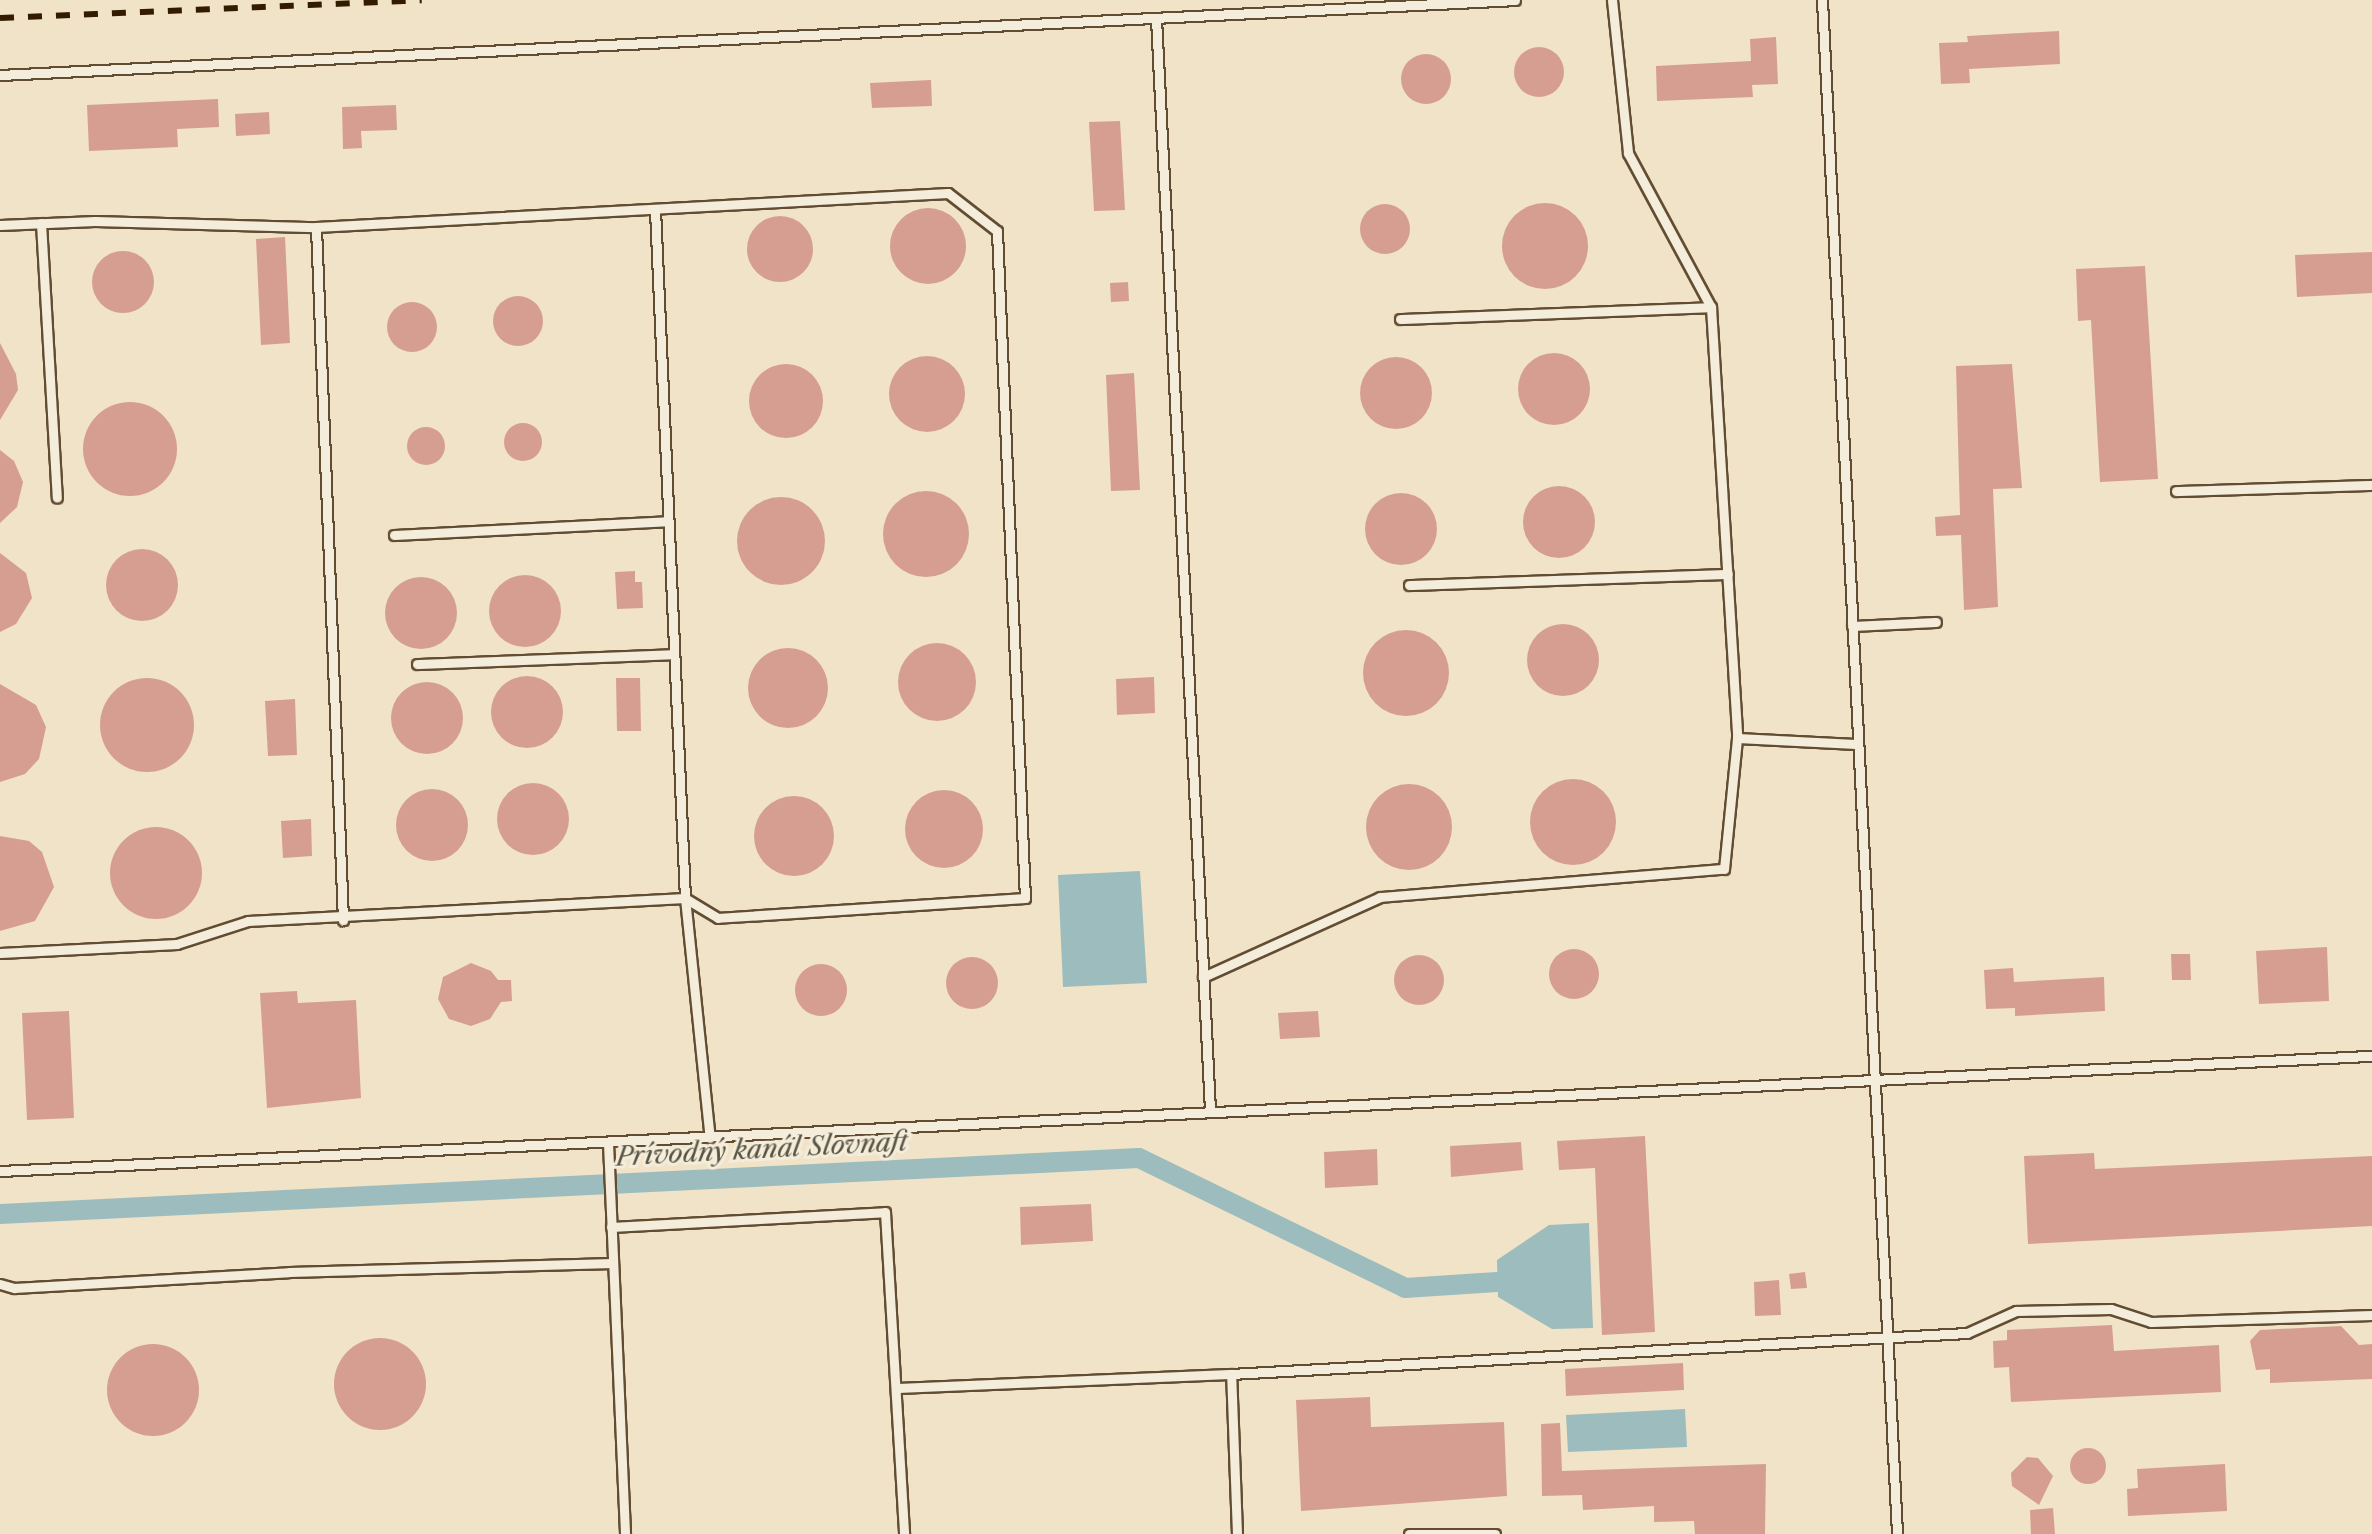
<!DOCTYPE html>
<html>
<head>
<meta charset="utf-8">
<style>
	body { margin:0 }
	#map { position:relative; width:2372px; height:1534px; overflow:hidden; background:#f0e3c8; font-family:"Libre Caslon Text",serif }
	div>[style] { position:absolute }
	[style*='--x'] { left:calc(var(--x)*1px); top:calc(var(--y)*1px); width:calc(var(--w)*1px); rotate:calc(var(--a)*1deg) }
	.water>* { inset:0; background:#9dbcbe }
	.canal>* { height:20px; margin:-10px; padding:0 10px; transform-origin:10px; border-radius:10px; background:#9dbcbe }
	.building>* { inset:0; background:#d69e91 }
	.round { border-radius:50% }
	.roads { filter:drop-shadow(2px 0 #624d32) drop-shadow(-2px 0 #624d32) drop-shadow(0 2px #624d32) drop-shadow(0 -2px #624d32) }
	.service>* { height:9px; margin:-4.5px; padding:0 4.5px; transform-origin:4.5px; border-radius:4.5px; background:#f5eddb }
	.rail>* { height:6px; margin-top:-3px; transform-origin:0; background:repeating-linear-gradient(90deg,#331b00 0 14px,transparent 0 28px) }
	span { translate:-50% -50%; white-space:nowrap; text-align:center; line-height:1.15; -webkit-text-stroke:6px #f5eddb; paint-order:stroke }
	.water-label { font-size:26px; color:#585342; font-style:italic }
</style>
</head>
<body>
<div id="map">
	<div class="water">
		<div style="clip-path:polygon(1140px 871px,1147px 983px,1063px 987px,1058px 875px)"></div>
		<div style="clip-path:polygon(1589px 1223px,1593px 1328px,1552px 1329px,1498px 1297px,1497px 1260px,1549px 1225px)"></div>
		<div style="clip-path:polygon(1685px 1409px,1687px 1447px,1568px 1452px,1566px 1415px)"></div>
	</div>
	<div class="canal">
		<div style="--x:0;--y:1214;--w:1140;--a:-2.81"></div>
		<div style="--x:1139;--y:1158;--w:296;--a:26"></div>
		<div style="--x:1405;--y:1288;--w:92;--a:-3.7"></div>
	</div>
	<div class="building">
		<div style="clip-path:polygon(2059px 31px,2060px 64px,1969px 69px,1970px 83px,1941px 84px,1939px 43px,1968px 42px,1967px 36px)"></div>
		<div style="clip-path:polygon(1776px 37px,1778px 84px,1752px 85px,1753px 97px,1657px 101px,1656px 66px,1751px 61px,1750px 39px)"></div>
		<div class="round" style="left:1514px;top:47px;width:50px;height:50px"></div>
		<div class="round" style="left:1401px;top:54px;width:50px;height:50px"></div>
		<div style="clip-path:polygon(931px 80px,932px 106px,872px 108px,870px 83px)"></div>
		<div style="clip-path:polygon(218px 99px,219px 127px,177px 129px,178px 147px,89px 151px,87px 105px)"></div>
		<div style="clip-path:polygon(396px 105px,397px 130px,361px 131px,362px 148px,343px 149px,342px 107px)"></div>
		<div style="clip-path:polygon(269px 112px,270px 134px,236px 136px,235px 114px)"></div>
		<div style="clip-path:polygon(1120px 121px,1125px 210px,1094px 211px,1089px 122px)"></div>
		<div class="round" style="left:1502px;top:203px;width:86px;height:86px"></div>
		<div class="round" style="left:1360px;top:204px;width:50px;height:50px"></div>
		<div class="round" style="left:890px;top:208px;width:76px;height:76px"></div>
		<div class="round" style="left:747px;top:216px;width:66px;height:66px"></div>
		<div style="clip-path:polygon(285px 237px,290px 343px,261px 345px,256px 239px)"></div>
		<div class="round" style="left:92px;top:251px;width:62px;height:62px"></div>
		<div style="clip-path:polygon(2372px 252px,2372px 293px,2297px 297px,2295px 255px)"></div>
		<div style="clip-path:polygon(2145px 266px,2158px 479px,2100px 482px,2091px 320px,2078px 321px,2076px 269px)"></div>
		<div style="clip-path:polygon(1128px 282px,1129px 301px,1111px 302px,1110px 283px)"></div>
		<div class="round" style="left:493px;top:296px;width:50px;height:50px"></div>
		<div class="round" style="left:387px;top:302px;width:50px;height:50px"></div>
		<div style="clip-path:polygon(0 343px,16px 374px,18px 390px,0 420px)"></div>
		<div class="round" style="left:1518px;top:353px;width:72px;height:72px"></div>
		<div class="round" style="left:889px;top:356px;width:76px;height:76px"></div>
		<div class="round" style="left:1360px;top:357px;width:72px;height:72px"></div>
		<div style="clip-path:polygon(2012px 364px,2022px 488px,1993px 489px,1998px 607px,1964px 610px,1961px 535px,1936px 536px,1935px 517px,1960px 515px,1956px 366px)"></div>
		<div class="round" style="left:749px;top:364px;width:74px;height:74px"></div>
		<div style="clip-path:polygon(1134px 373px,1140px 490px,1111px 491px,1106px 375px)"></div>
		<div class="round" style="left:83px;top:402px;width:94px;height:94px"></div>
		<div class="round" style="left:504px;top:423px;width:38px;height:38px"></div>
		<div class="round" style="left:407px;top:427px;width:38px;height:38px"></div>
		<div style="clip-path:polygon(0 450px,14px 461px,23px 482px,17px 507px,0 523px)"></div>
		<div class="round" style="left:1523px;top:486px;width:72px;height:72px"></div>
		<div class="round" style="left:883px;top:491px;width:86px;height:86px"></div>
		<div class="round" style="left:1365px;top:493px;width:72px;height:72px"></div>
		<div class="round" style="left:737px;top:497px;width:88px;height:88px"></div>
		<div class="round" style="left:106px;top:549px;width:72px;height:72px"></div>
		<div style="clip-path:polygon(0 553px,26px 573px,32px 598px,16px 624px,0 632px)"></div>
		<div style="clip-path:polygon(635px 571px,635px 582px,642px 582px,643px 608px,617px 609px,615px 572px)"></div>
		<div class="round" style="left:489px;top:575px;width:72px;height:72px"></div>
		<div class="round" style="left:385px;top:577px;width:72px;height:72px"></div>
		<div class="round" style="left:1527px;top:624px;width:72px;height:72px"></div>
		<div class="round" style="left:1363px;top:630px;width:86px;height:86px"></div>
		<div class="round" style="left:898px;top:643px;width:78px;height:78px"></div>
		<div class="round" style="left:748px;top:648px;width:80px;height:80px"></div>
		<div class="round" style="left:491px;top:676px;width:72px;height:72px"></div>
		<div style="clip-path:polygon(1154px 677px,1155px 713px,1117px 715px,1116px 679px)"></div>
		<div class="round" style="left:100px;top:678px;width:94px;height:94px"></div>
		<div style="clip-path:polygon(616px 678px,640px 678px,641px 731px,617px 731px)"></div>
		<div class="round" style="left:391px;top:682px;width:72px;height:72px"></div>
		<div style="clip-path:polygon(0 684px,36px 705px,46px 727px,39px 759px,25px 774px,0 782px)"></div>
		<div style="clip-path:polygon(295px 699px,297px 755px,268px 756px,265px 701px)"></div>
		<div class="round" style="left:1530px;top:779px;width:86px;height:86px"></div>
		<div class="round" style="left:497px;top:783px;width:72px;height:72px"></div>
		<div class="round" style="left:1366px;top:784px;width:86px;height:86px"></div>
		<div class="round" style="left:396px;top:789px;width:72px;height:72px"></div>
		<div class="round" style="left:905px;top:790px;width:78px;height:78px"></div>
		<div class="round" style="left:754px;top:796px;width:80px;height:80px"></div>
		<div style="clip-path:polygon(311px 819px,312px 856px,283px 858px,281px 821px)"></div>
		<div class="round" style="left:110px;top:827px;width:92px;height:92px"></div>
		<div style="clip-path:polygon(0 836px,29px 841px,42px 852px,54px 887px,35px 921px,0 931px)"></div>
		<div style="clip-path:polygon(2327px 947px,2329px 1001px,2259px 1004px,2256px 951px)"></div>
		<div class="round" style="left:1549px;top:949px;width:50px;height:50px"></div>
		<div style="clip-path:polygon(2171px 954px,2190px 954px,2191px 980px,2172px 980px)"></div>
		<div class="round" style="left:1394px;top:955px;width:50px;height:50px"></div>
		<div class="round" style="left:946px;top:957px;width:52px;height:52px"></div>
		<div style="clip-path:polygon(471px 963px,491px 971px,498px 980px,511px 980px,512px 1001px,501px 1002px,490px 1019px,471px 1026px,449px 1019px,438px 999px,443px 977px)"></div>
		<div class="round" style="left:795px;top:964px;width:52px;height:52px"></div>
		<div style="clip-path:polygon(2013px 968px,2014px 982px,2104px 977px,2105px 1011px,2015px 1016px,2015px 1008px,1986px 1009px,1984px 970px)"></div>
		<div style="clip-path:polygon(297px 991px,298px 1003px,356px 1000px,361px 1098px,267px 1108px,260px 993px)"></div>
		<div style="clip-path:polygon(69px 1011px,74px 1118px,27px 1120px,22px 1013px)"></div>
		<div style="clip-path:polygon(1318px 1011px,1320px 1037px,1280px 1039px,1278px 1013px)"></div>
		<div style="clip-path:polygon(1645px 1136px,1655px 1332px,1602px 1335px,1595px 1168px,1559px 1170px,1557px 1141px)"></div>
		<div style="clip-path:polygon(1521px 1142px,1523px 1170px,1451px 1177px,1450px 1146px)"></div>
		<div style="clip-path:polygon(1377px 1149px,1378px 1185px,1325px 1188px,1324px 1152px)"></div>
		<div style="clip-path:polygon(2094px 1153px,2095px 1169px,2372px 1156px,2372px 1226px,2028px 1244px,2024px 1156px)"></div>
		<div style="clip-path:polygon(1091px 1204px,1093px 1241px,1021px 1245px,1020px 1207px)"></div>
		<div style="clip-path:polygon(1805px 1272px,1807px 1288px,1791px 1289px,1789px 1274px)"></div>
		<div style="clip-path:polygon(1779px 1280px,1781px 1315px,1755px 1316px,1754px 1282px)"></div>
		<div style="clip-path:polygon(2112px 1325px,2114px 1351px,2219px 1345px,2221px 1392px,2011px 1402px,2009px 1367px,1994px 1368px,1993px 1341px,2007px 1340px,2007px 1330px)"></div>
		<div style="clip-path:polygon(2341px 1326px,2359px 1345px,2372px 1344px,2372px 1379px,2270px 1383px,2270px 1369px,2256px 1370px,2250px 1341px,2260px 1330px)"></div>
		<div class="round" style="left:334px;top:1338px;width:92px;height:92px"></div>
		<div class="round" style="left:107px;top:1344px;width:92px;height:92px"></div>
		<div style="clip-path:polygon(1683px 1363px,1684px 1390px,1566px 1396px,1565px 1369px)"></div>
		<div style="clip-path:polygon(1370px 1397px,1371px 1427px,1504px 1422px,1507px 1496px,1301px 1511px,1296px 1400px)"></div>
		<div style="clip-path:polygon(1560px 1423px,1562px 1471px,1766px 1464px,1765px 1534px,1695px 1534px,1694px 1521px,1654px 1522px,1654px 1506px,1583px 1510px,1582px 1495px,1542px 1496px,1541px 1424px)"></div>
		<div class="round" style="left:2070px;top:1448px;width:36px;height:36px"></div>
		<div style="clip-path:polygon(2027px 1457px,2038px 1458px,2053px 1476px,2039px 1505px,2012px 1486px,2011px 1473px)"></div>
		<div style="clip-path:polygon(2225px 1464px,2227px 1511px,2128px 1516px,2127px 1489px,2138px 1488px,2137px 1469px)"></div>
		<div style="clip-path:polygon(2053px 1508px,2055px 1534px,2031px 1534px,2030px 1510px)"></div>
	</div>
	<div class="roads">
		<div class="service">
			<div style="--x:1612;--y:0;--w:154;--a:84"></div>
			<div style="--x:1628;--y:153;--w:175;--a:61.7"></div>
			<div style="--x:1711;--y:307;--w:432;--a:86.5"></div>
			<div style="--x:1737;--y:738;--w:119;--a:2.9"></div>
			<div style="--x:1822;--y:0;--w:1536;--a:87.2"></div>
			<div style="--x:1156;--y:18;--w:1093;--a:87.17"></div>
			<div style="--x:0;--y:75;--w:1517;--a:-2.83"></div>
			<div style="--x:655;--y:209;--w:690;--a:87.51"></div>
			<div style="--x:685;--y:898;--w:241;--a:84.1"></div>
			<div style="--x:41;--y:223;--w:275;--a:86.7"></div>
			<div style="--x:0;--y:225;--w:95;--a:-2.4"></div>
			<div style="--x:95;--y:221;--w:221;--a:1.6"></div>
			<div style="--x:316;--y:227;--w:633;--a:-3.08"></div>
			<div style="--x:948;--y:193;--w:62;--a:37.8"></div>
			<div style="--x:997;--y:231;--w:668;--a:87.6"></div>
			<div style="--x:1025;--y:898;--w:308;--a:176.3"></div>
			<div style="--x:718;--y:918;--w:39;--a:-149"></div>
			<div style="--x:685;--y:898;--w:438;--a:177"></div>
			<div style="--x:248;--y:921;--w:75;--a:162.1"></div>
			<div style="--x:177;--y:944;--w:177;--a:177.1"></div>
			<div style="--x:316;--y:227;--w:694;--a:87.77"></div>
			<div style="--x:1400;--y:319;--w:311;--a:-2.2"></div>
			<div style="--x:2176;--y:491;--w:196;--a:-1.8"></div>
			<div style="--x:394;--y:535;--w:274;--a:-2.9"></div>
			<div style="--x:1409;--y:585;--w:319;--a:-2"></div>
			<div style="--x:1852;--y:626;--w:84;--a:-2.7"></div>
			<div style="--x:417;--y:664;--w:257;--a:-2.2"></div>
			<div style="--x:1203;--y:977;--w:194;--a:-24.3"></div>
			<div style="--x:1380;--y:897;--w:345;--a:-4.7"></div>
			<div style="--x:1724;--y:869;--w:132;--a:-84.3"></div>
			<div style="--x:608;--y:1143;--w:391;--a:87.5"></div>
			<div style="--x:0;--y:1171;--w:2375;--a:-2.78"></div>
			<div style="--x:611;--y:1227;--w:274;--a:-3.1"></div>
			<div style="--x:885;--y:1212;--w:323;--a:86.6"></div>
			<div style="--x:0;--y:1284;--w:15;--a:16"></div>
			<div style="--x:14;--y:1288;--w:275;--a:-3.3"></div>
			<div style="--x:289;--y:1272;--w:324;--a:-1.6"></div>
			<div style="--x:896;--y:1388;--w:335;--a:-2.4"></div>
			<div style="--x:1237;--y:1534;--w:160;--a:-92.1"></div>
			<div style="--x:1231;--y:1374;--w:737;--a:-3.19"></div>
			<div style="--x:1967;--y:1333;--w:54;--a:-24.2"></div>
			<div style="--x:2016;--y:1311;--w:95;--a:-1.2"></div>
			<div style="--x:2111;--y:1309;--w:42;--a:18"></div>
			<div style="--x:2151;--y:1322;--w:221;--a:-1.8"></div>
			<div style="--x:1409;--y:1534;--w:86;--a:0"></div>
		</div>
	</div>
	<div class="rail">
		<div style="--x:0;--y:18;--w:422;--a:-2.4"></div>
	</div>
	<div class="water-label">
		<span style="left:762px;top:1150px;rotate:-3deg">Prívodný kanál Slovnaft</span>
	</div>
</div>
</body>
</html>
